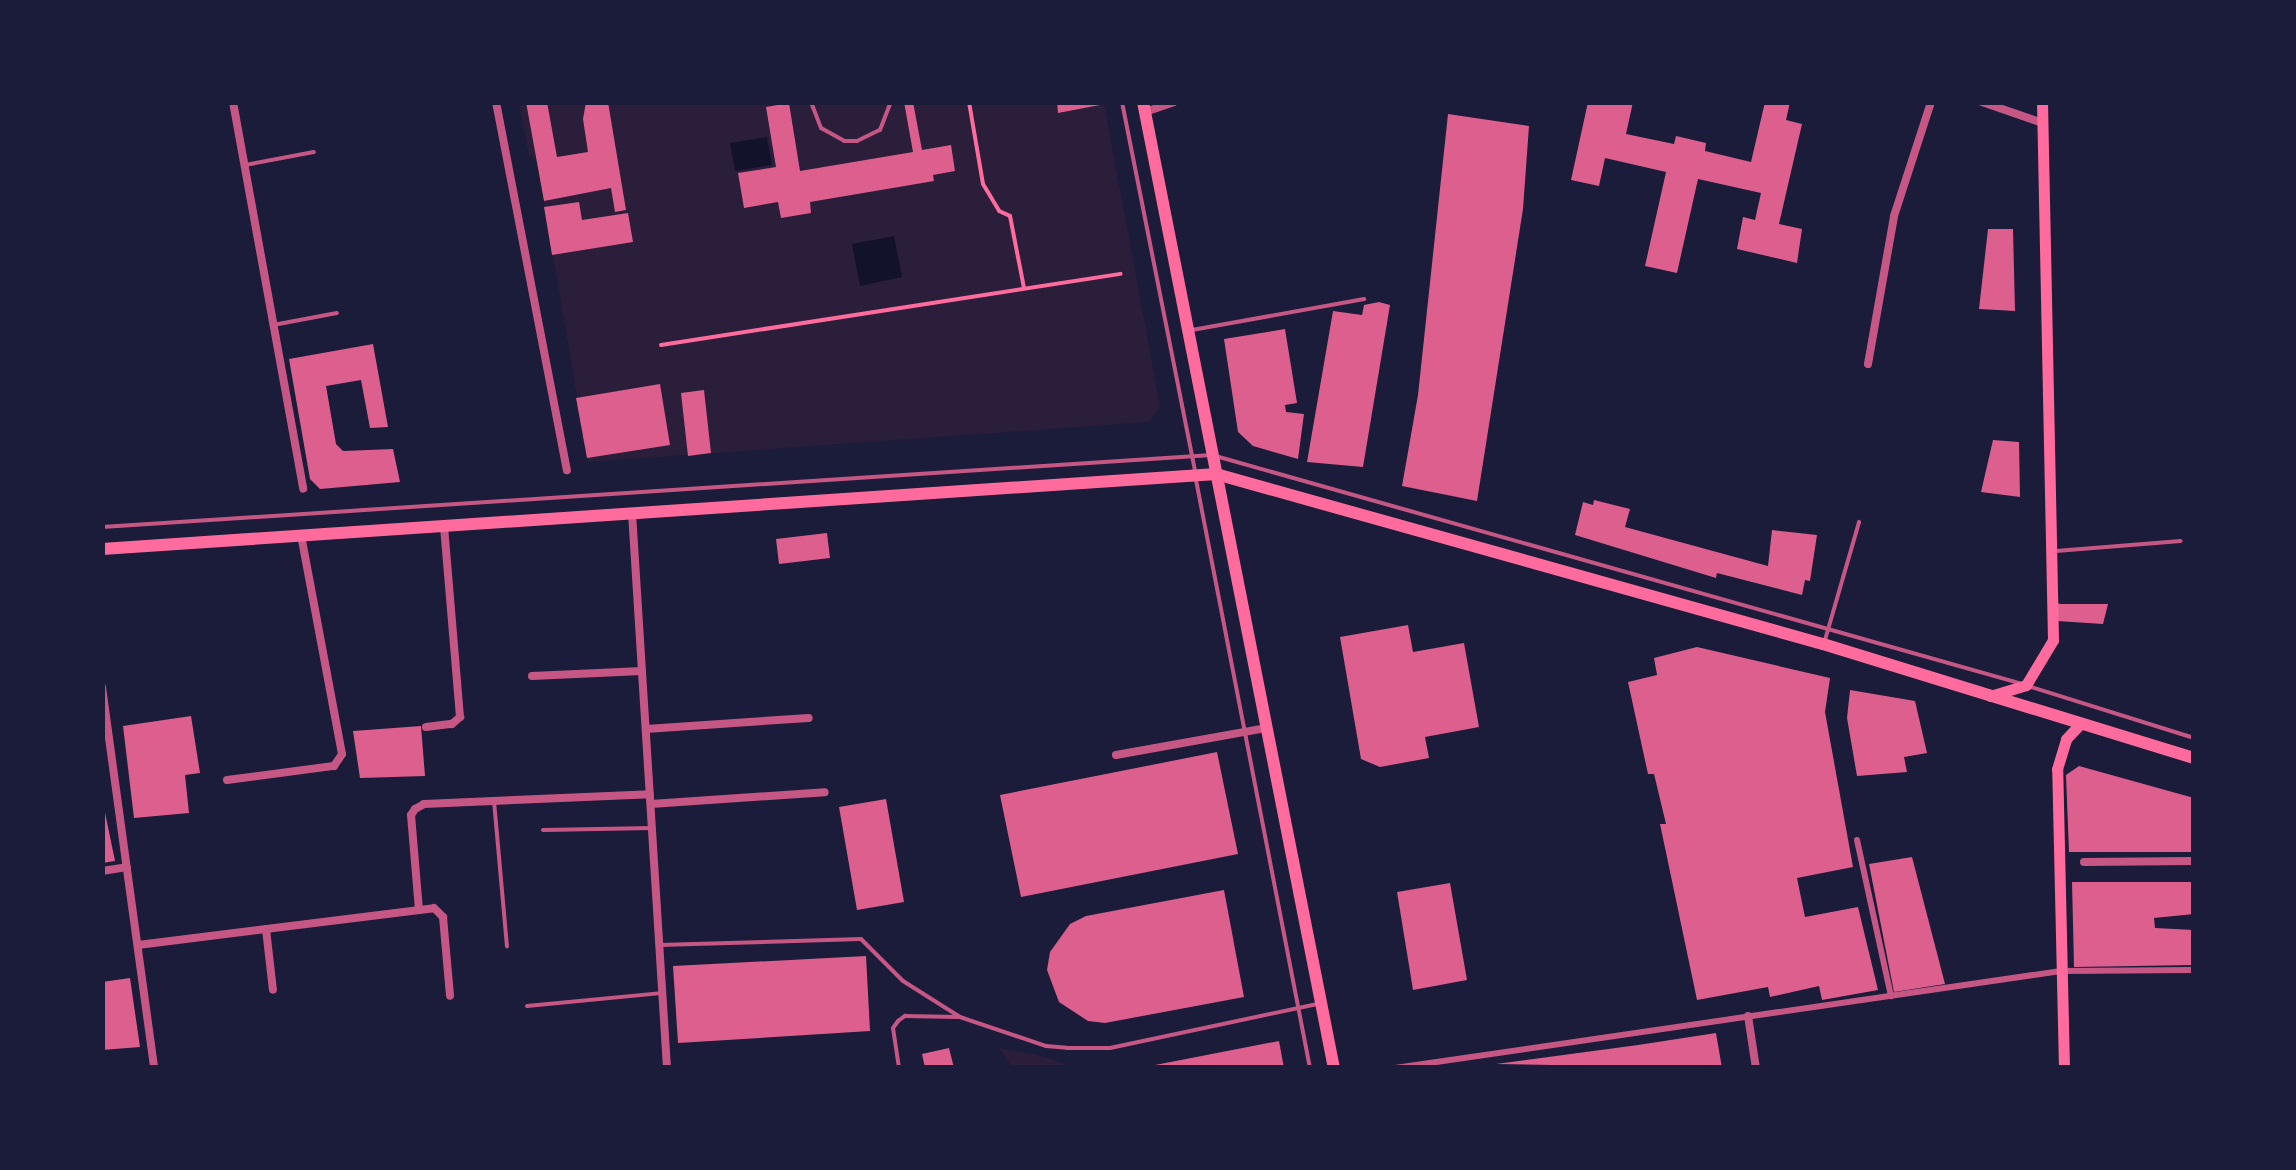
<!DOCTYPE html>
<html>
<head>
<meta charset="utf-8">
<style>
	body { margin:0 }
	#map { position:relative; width:2296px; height:1170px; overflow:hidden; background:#1b1b3a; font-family:"Golos Text",sans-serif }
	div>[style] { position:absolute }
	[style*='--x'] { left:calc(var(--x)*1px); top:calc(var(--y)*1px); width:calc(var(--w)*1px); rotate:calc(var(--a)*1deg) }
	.green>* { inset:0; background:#2a1e3b }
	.water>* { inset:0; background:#12122b }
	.building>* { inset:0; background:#dd5f8e }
	.path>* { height:4px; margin:-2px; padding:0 2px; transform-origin:2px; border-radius:2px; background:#ff6b9d }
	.service>* { height:4px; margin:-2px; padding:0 2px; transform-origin:2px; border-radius:2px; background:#c65784 }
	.pedestrian>* { height:6px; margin:-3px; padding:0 3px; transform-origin:3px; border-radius:3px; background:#c65784 }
	.minor>* { height:8px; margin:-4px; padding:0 4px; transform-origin:4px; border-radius:4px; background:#c65784 }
	.secondary>* { height:11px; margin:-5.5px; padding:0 5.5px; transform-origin:5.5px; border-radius:5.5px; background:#ff6b9d }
	.primary>* { height:12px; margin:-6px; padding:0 6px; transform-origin:6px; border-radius:6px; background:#ff6b9d }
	span { translate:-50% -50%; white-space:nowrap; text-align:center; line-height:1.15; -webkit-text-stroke:8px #1b1b3a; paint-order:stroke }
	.frame { position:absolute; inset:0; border:105px solid #1b1b3a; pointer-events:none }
</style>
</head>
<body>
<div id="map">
	<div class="green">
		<div style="clip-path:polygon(519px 103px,1104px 103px,1160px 406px,1149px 422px,588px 462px,537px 161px,529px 156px)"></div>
		<div style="clip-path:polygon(999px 1048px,1046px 1057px,1074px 1067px,1012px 1067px)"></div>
	</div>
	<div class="water">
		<div style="clip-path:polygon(767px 137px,772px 165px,735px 171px,730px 143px)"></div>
		<div style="clip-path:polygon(894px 236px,902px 277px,860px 286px,852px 244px)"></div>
	</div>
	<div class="building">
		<div style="clip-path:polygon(526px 102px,547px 102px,557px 157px,588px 152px,583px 119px,586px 102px,608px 102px,626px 210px,615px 212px,611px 188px,544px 201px)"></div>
		<div style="clip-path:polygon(904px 102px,913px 102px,922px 150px,951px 145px,955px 171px,933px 175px,934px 181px,810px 202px,811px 213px,781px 218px,778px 202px,744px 208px,738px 173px,776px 167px,766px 107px,789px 103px,800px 171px,913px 152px)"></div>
		<div style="clip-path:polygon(1057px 102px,1100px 102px,1100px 105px,1058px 113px)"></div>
		<div style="clip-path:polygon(1588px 102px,1633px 102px,1626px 134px,1674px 144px,1676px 136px,1706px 143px,1705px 151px,1751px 162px,1765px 102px,1790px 102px,1786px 120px,1802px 124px,1779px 224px,1802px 229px,1797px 263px,1737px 249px,1743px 217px,1755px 220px,1761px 193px,1698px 179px,1677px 273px,1645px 266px,1666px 172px,1605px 158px,1599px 186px,1571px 180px)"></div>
		<div style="clip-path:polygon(1448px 114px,1529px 126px,1523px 209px,1477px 501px,1402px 486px,1418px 395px)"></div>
		<div style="clip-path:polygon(579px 202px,582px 220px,628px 213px,633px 242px,552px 255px,544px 207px)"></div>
		<div style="clip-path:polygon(1988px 229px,2013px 229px,2015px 311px,1979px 309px)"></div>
		<div style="clip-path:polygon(1379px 302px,1390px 305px,1363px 467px,1307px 462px,1333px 311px,1362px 315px,1364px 305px)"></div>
		<div style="clip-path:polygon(1285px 329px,1297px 403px,1285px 405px,1286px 412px,1304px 414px,1298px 459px,1253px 446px,1238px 432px,1224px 339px)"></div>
		<div style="clip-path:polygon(373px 344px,388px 427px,370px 428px,361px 380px,326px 386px,336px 444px,343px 451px,393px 449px,400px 482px,320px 489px,310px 479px,289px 359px)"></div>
		<div style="clip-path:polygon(660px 384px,670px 445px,587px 458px,576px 398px)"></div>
		<div style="clip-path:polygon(704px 390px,711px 453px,688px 456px,681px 393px)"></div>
		<div style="clip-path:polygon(1993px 440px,2019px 442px,2020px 497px,1981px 492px)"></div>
		<div style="clip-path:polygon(1594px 500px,1630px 509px,1625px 527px,1768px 566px,1772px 530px,1817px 535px,1810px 581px,1805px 580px,1802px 595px,1717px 573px,1716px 578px,1575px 535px,1583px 502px,1593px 505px)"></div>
		<div style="clip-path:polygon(827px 533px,830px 558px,779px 564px,776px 539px)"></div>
		<div style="clip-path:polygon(2055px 602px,2060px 604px,2108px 604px,2103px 624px,2057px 621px)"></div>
		<div style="clip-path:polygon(1408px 625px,1413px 652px,1464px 643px,1479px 727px,1425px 737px,1429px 758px,1380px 767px,1361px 759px,1340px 637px)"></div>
		<div style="clip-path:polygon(1697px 647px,1830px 678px,1825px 712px,1853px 867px,1797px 878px,1805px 917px,1858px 907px,1878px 990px,1822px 1000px,1819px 986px,1770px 997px,1768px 987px,1697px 1000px,1660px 824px,1666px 824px,1654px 774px,1648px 774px,1628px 682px,1657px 675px,1654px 658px)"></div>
		<div style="clip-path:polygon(1850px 690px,1915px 701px,1927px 753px,1904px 757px,1907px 772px,1857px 776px,1847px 718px)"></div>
		<div style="clip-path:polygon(191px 716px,200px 773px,185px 775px,189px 813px,134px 818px,123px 726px)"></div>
		<div style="clip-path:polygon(421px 726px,425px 776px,360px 778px,353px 731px)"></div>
		<div style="clip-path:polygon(1217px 752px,1238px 854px,1021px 897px,1000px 795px)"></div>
		<div style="clip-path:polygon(2079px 766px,2194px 798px,2194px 852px,2069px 852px,2066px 775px)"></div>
		<div style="clip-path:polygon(102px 798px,115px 861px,102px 863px)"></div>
		<div style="clip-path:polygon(886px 799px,904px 902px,857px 910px,839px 807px)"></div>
		<div style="clip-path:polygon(1912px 857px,1945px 984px,1894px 992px,1869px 864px)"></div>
		<div style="clip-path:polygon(2072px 882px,2194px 882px,2194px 914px,2154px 918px,2155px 928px,2194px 930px,2194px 965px,2074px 967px)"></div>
		<div style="clip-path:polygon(1450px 883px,1467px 980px,1413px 990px,1397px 892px)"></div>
		<div style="clip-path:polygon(1224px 890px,1244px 997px,1105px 1023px,1088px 1021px,1059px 1002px,1047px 970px,1050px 952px,1070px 924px,1086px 916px)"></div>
		<div style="clip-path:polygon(866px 956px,870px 1031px,678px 1043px,673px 966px)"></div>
		<div style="clip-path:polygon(130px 978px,140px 1047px,102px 1050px,102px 982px)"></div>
		<div style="clip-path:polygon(1716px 1033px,1722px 1068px,1496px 1064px,1638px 1045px)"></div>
		<div style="clip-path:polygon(1279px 1041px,1284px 1068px,1150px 1068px,1150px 1066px)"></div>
		<div style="clip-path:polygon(949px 1048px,954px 1068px,925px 1068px,922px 1054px)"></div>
	</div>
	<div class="path">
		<div style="--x:969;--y:102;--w:83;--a:80.3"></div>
		<div style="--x:983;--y:184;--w:31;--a:59"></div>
		<div style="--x:999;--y:211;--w:12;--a:24"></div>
		<div style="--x:1010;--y:216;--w:73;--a:79"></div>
		<div style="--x:661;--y:345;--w:465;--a:-8.8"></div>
	</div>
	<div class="service">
		<div style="--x:811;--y:102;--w:28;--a:69"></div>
		<div style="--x:821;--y:128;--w:26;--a:29"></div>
		<div style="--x:844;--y:141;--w:13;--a:0"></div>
		<div style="--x:857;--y:141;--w:25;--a:-26"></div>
		<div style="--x:880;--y:130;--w:30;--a:-69"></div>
		<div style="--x:1122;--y:102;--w:376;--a:78.8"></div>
		<div style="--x:245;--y:165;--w:70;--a:-10.7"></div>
		<div style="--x:273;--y:325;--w:65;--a:-10.6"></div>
		<div style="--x:1192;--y:330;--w:175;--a:-10.2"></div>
		<div style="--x:1196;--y:480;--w:599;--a:79.03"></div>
		<div style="--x:102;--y:527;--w:1112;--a:-3.71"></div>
		<div style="--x:1212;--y:455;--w:839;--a:15.78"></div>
		<div style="--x:2056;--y:551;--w:125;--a:-4.6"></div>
		<div style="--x:1825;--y:640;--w:123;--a:-73.9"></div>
		<div style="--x:2028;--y:686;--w:174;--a:17.4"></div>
		<div style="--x:494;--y:801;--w:146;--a:84.9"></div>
		<div style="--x:543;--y:830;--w:109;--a:-1.1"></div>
		<div style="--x:659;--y:945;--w:202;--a:-1.7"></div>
		<div style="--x:861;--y:939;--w:59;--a:45"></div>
		<div style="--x:903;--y:981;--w:67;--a:32.3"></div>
		<div style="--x:960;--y:1017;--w:91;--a:18.6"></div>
		<div style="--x:1046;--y:1046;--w:21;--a:5"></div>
		<div style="--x:1067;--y:1048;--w:43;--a:0"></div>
		<div style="--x:1110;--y:1048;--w:212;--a:-12"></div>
		<div style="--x:527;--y:1006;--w:137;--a:-5.5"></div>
		<div style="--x:899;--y:1068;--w:40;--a:-98.5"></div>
		<div style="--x:893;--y:1028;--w:9;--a:-54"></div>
		<div style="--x:898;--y:1021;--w:9;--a:-36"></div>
		<div style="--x:905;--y:1016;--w:53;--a:1.1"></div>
	</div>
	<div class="pedestrian">
		<div style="--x:1857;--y:840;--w:160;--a:77.7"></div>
		<div style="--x:1395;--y:1068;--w:673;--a:-8.29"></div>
		<div style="--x:2061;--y:971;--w:133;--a:-0.4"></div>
	</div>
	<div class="minor">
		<div style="--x:233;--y:102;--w:393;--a:79.7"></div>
		<div style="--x:496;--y:102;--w:375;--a:79.1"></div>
		<div style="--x:1982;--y:102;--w:65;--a:19"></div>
		<div style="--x:1145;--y:112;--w:31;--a:-19"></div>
		<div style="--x:1868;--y:364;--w:150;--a:-80"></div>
		<div style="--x:1894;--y:216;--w:120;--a:-72"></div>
		<div style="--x:632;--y:513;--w:556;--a:86.39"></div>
		<div style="--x:532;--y:676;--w:110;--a:-2.6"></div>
		<div style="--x:102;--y:687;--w:385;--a:82.2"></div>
		<div style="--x:426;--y:727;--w:26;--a:-7"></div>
		<div style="--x:452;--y:724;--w:11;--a:-41"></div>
		<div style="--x:460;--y:717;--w:192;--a:-94.8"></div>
		<div style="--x:646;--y:729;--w:163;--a:-3.9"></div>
		<div style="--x:1116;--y:755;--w:152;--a:-10.2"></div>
		<div style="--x:227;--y:780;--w:108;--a:-7.5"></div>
		<div style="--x:334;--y:766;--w:14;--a:-56"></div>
		<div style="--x:342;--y:754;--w:223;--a:-100.6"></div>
		<div style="--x:651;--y:804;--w:174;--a:-3.9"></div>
		<div style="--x:2084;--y:862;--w:110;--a:-0.5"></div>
		<div style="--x:102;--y:871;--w:25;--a:-9"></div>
		<div style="--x:419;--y:910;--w:95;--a:-94.8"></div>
		<div style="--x:411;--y:815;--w:7;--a:-56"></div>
		<div style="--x:415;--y:809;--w:10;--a:-29"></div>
		<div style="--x:424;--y:804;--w:226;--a:-2.5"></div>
		<div style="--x:266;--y:929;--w:61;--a:83.5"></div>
		<div style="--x:138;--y:945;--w:298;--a:-7.1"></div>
		<div style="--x:434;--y:908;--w:13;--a:45"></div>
		<div style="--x:443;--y:917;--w:79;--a:84.9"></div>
		<div style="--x:1748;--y:1016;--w:53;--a:81.3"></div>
	</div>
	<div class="secondary">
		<div style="--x:1990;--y:696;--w:38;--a:-17"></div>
		<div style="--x:2026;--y:685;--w:52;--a:-59"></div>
		<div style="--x:2053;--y:640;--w:538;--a:-91.17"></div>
		<div style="--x:2064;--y:1068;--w:299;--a:-91.3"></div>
		<div style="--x:2057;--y:769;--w:31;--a:-73"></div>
		<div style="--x:2066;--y:739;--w:22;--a:-47"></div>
	</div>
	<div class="primary">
		<div style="--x:1143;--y:102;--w:985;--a:78.82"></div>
		<div style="--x:102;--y:549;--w:1117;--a:-3.85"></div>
		<div style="--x:1216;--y:474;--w:630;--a:15.65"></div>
		<div style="--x:1823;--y:644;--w:388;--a:17.1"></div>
	</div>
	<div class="frame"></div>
</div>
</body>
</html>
